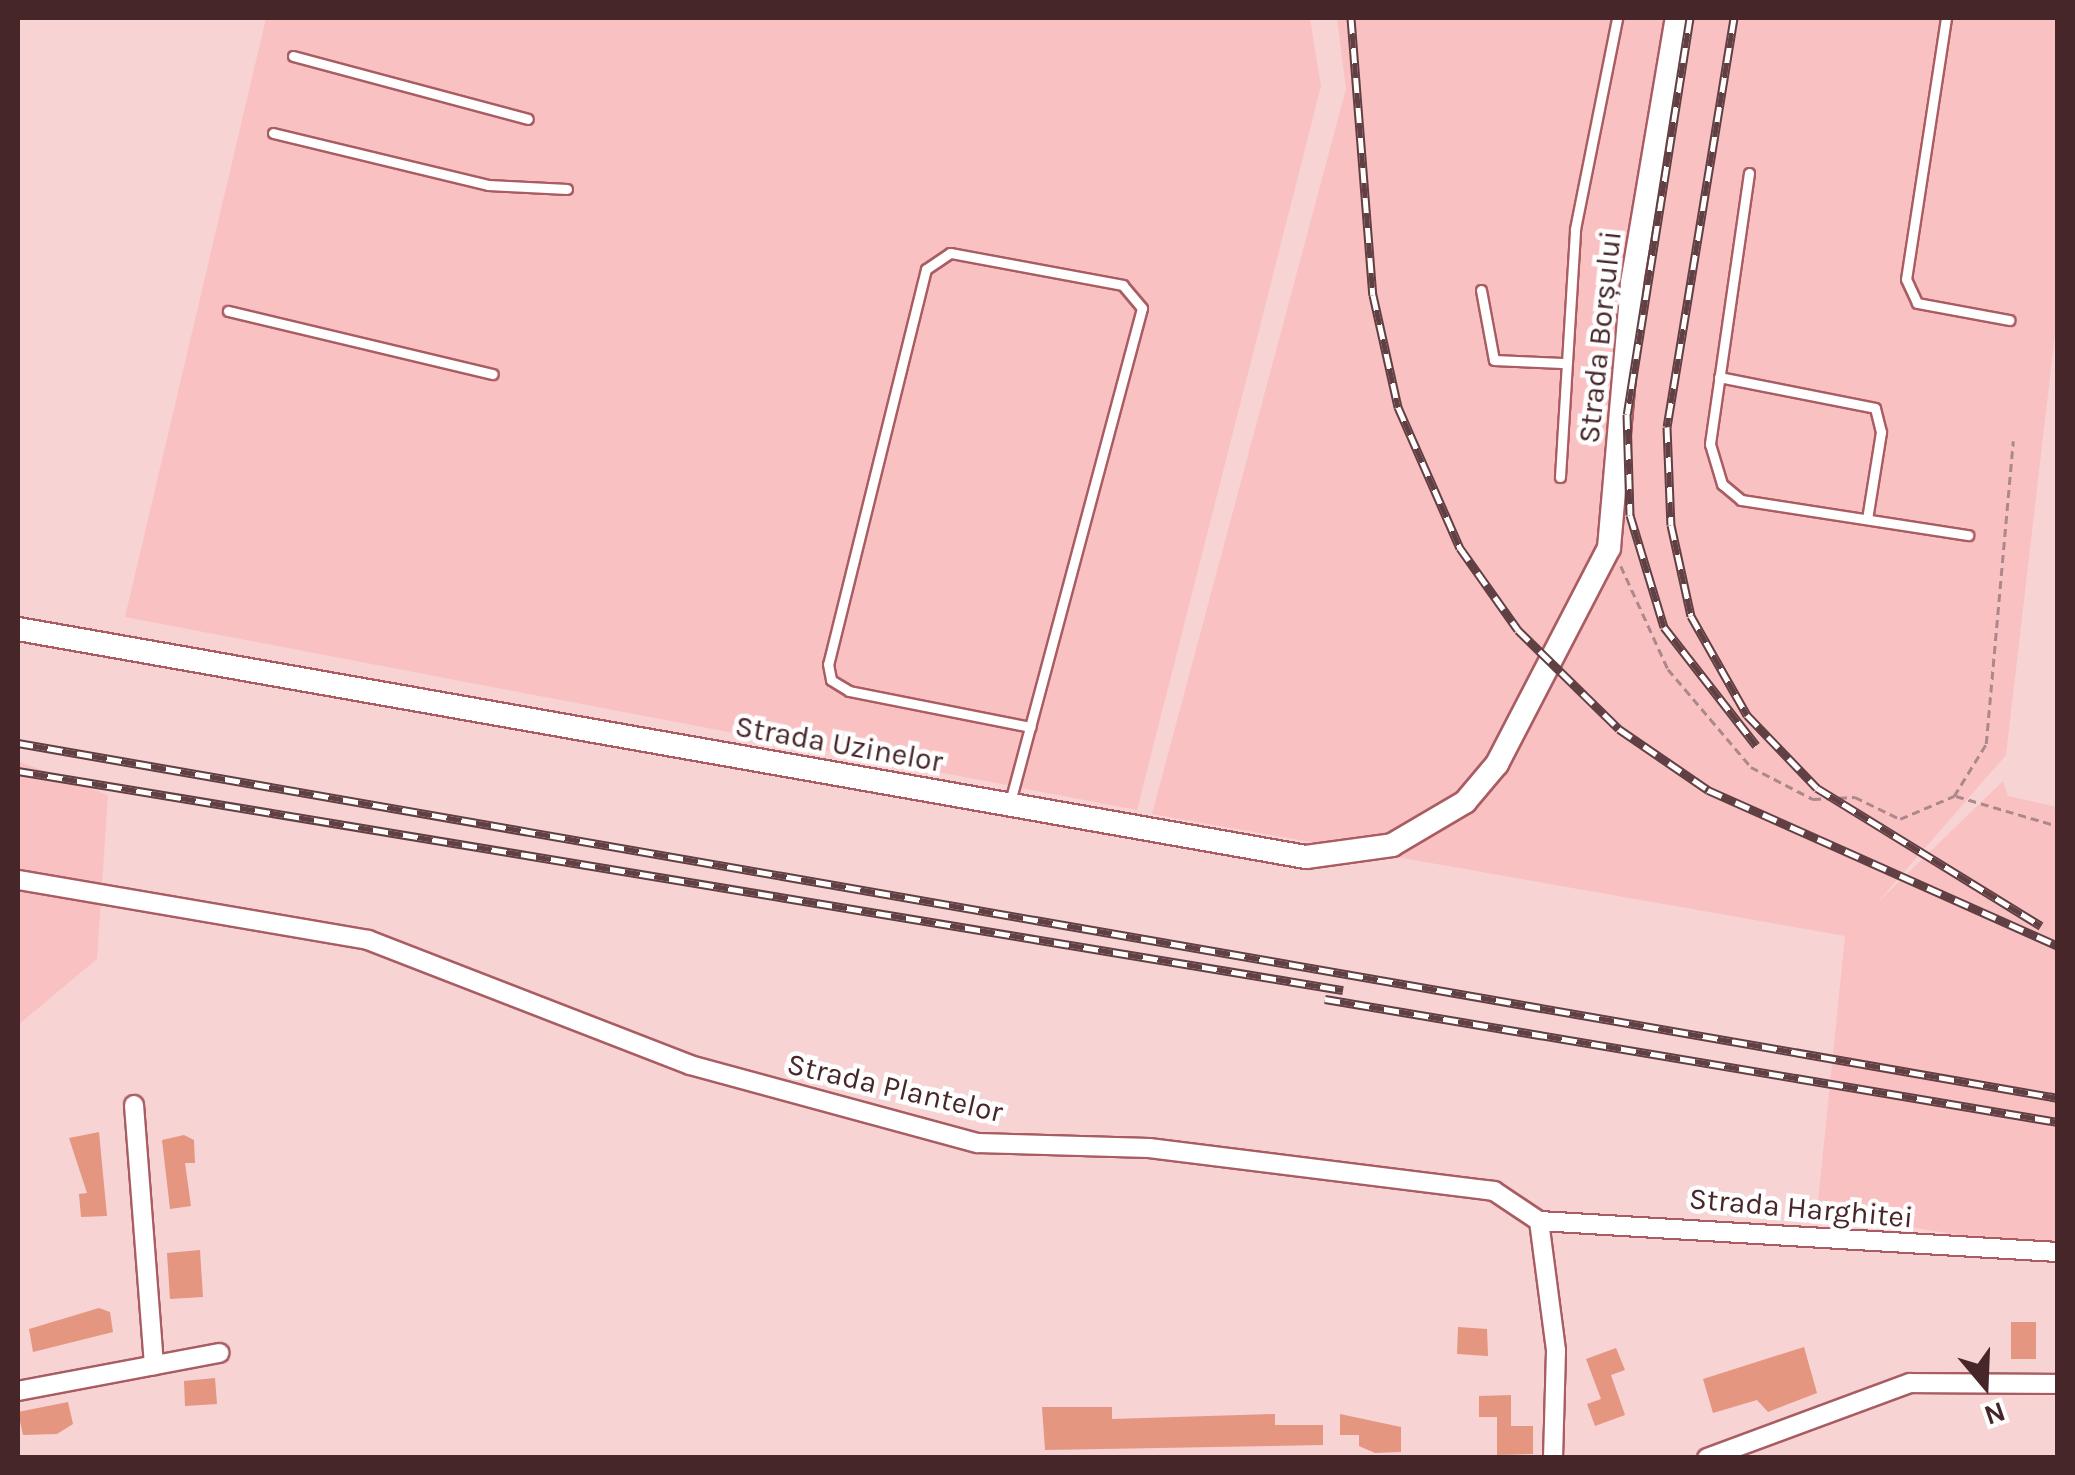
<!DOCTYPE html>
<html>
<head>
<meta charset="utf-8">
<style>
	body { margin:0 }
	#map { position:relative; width:2075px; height:1475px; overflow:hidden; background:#f7d3d4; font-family:Karla,sans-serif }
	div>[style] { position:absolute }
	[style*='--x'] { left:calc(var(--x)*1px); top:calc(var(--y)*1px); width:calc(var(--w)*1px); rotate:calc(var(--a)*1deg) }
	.built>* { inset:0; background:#fac1c3 }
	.building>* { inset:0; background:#e49680 }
	.path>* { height:2.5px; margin-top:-1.25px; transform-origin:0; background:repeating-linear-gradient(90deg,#ab888a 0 8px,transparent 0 13px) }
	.roads { filter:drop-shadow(2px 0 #a95d62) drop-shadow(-2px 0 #a95d62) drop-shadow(0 2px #a95d62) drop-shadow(0 -2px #a95d62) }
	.service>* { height:9px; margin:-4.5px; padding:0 4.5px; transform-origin:4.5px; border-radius:4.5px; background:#fff }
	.minor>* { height:18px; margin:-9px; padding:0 9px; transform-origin:9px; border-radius:9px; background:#fff }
	.tertiary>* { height:22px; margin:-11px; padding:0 11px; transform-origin:11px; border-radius:11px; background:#fff }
	.rail>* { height:9px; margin-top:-4.5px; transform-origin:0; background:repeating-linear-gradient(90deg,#fefefe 0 15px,#614043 0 30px); box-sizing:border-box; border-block:2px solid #614043 }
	span { translate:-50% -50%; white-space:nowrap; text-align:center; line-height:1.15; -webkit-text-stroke:9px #fefefe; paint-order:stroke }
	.street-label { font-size:30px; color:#472629 }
	.frame { position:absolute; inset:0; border:20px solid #472629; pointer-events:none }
	.north { position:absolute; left:1935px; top:1335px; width:100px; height:100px; -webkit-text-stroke:8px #fefefe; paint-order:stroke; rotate:161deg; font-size:28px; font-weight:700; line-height:40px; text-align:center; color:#472629 }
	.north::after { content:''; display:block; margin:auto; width:35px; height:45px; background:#472629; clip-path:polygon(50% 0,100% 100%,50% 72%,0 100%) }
</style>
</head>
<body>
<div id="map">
	<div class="built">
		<div style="clip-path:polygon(266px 18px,1310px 18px,1321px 86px,1137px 810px,125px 617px)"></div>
		<div style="clip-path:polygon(1337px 18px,2057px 18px,2057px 317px,2006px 755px,1877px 903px,2003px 781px,2008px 796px,2057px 807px,2057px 1251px,1817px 1212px,1845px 936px,1152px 814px,1346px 89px)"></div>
		<div style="clip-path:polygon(18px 761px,108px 795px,97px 959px,18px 1025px)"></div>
	</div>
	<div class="building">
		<div style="clip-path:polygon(99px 1132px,107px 1216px,81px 1217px,79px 1194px,87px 1193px,69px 1138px)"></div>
		<div style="clip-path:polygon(184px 1135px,194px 1140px,195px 1163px,185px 1163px,191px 1206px,170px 1209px,162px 1140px)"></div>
		<div style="clip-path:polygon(200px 1250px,203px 1297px,170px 1299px,167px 1253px)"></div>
		<div style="clip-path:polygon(99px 1308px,110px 1312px,113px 1332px,33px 1352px,29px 1329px)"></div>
		<div style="clip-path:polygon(2011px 1322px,2036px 1322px,2036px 1359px,2011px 1359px)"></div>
		<div style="clip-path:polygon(1458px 1327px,1487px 1329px,1488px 1356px,1457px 1354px)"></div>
		<div style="clip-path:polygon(1804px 1347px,1817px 1393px,1768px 1412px,1757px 1400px,1713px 1413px,1703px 1379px)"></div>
		<div style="clip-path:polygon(1616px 1348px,1625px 1370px,1611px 1375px,1625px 1415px,1595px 1426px,1587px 1404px,1601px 1399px,1586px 1359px)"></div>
		<div style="clip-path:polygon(215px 1378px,217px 1404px,185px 1406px,184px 1381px)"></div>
		<div style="clip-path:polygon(1511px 1395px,1511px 1426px,1533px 1426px,1533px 1454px,1497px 1455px,1497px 1417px,1479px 1417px,1479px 1396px)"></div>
		<div style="clip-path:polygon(68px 1402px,73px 1424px,57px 1434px,23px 1435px,18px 1412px)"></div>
		<div style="clip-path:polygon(1042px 1407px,1112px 1407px,1112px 1419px,1275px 1414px,1275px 1425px,1323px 1425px,1323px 1445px,1045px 1450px)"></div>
		<div style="clip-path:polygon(1340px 1414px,1401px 1427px,1401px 1452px,1375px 1453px,1359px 1446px,1359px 1435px,1340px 1435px)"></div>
	</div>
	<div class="path">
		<div style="--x:1621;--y:566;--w:113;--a:65.5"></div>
		<div style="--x:1668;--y:669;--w:128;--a:49.7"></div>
		<div style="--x:1751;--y:767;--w:70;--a:27.3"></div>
		<div style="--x:1813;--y:799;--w:42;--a:-2.7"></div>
		<div style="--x:1855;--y:797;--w:50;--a:26.1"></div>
		<div style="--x:1900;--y:819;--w:59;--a:-23.1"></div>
		<div style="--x:1954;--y:796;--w:61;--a:-58.4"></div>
		<div style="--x:1986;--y:744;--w:304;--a:-84.9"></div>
		<div style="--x:1956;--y:796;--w:106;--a:16.4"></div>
	</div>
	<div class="roads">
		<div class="service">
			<div style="--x:1946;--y:18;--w:264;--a:98.7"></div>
			<div style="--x:1906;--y:279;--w:26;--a:65"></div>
			<div style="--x:1917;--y:303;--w:94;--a:10.5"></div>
			<div style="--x:293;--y:56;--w:243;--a:15"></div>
			<div style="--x:273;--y:133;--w:221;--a:13.6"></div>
			<div style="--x:488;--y:185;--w:79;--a:2.9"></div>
			<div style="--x:1749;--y:173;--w:274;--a:98.2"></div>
			<div style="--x:1710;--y:444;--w:42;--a:73.3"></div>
			<div style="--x:1722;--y:484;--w:25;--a:40"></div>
			<div style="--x:1741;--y:500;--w:230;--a:8.8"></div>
			<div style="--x:1481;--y:290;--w:71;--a:79.5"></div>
			<div style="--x:1494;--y:360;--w:68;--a:2.5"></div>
			<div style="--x:228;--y:311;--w:272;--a:13.4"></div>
			<div style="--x:1719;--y:377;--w:159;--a:11.2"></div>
			<div style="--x:1875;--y:408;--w:25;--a:76"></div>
			<div style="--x:1881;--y:432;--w:88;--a:99.1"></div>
			<div style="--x:1560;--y:477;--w:248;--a:-86.5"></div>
			<div style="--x:1575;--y:229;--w:215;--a:-78.7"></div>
			<div style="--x:1010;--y:802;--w:511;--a:-75.04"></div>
			<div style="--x:1142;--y:308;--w:30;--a:-130"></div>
			<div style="--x:1123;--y:285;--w:176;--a:-169.5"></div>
			<div style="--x:950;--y:253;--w:29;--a:146"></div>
			<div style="--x:926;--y:269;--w:407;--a:103.9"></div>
			<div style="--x:828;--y:664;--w:16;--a:79"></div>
			<div style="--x:831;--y:680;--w:21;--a:31"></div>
			<div style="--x:849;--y:691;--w:185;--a:11.2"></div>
		</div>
		<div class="minor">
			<div style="--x:18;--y:880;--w:355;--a:9.7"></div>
			<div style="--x:368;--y:940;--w:345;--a:21.2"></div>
			<div style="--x:690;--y:1065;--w:298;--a:15.2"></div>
			<div style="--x:978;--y:1143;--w:171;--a:1.7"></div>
			<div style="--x:1149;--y:1148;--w:348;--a:7.1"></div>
			<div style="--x:1494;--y:1191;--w:54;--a:33.7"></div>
			<div style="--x:1539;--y:1221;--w:131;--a:82.5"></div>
			<div style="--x:1556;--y:1351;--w:107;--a:91.6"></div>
			<div style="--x:134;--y:1105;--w:261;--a:85.6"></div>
			<div style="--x:1539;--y:1221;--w:520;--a:3.42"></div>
			<div style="--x:18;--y:1391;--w:205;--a:-10.7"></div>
			<div style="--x:1707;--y:1458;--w:216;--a:-20.3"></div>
			<div style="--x:1910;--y:1383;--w:148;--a:0.4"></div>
		</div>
		<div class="tertiary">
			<div style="--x:18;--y:629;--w:1308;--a:10.04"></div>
			<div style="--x:1306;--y:857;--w:87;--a:-7.9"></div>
			<div style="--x:1392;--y:845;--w:85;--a:-30.5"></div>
			<div style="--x:1465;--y:802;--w:50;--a:-49.9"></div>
			<div style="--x:1497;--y:764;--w:243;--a:-62.6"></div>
			<div style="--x:1609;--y:548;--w:266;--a:-85"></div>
			<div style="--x:1632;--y:283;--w:269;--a:-80.4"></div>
		</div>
	</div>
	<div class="rail">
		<div style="--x:1351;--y:18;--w:278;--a:85.5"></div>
		<div style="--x:1373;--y:295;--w:115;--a:77.4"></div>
		<div style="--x:1398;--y:407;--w:154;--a:66.3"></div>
		<div style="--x:1460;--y:548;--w:100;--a:54.7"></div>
		<div style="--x:1518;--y:630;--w:141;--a:44.4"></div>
		<div style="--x:1619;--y:729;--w:108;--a:34.4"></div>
		<div style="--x:1708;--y:790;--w:383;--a:24"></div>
		<div style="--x:1690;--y:18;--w:401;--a:99"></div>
		<div style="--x:1627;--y:414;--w:101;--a:88.3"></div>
		<div style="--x:1630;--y:515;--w:117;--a:73.1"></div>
		<div style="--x:1664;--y:627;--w:150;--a:52.1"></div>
		<div style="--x:1734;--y:18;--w:414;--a:99.3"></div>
		<div style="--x:1667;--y:427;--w:98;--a:87.7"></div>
		<div style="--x:1671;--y:525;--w:93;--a:77.6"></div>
		<div style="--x:1691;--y:616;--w:114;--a:60.5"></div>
		<div style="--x:1747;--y:715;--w:101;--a:46.2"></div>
		<div style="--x:1817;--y:788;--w:263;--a:31.6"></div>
		<div style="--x:18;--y:743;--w:2071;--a:9.87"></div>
		<div style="--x:18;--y:771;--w:1343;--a:9.39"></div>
		<div style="--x:1325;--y:999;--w:743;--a:9.53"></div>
	</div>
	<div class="street-label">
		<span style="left:1600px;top:337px;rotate:-84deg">Strada Borșului</span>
		<span style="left:839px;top:744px;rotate:10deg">Strada Uzinelor</span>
		<span style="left:895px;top:1088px;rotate:13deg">Strada Plantelor</span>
		<span style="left:1801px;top:1208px;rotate:5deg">Strada Harghitei</span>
	</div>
	<div class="frame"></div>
	<div class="north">N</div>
</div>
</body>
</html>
